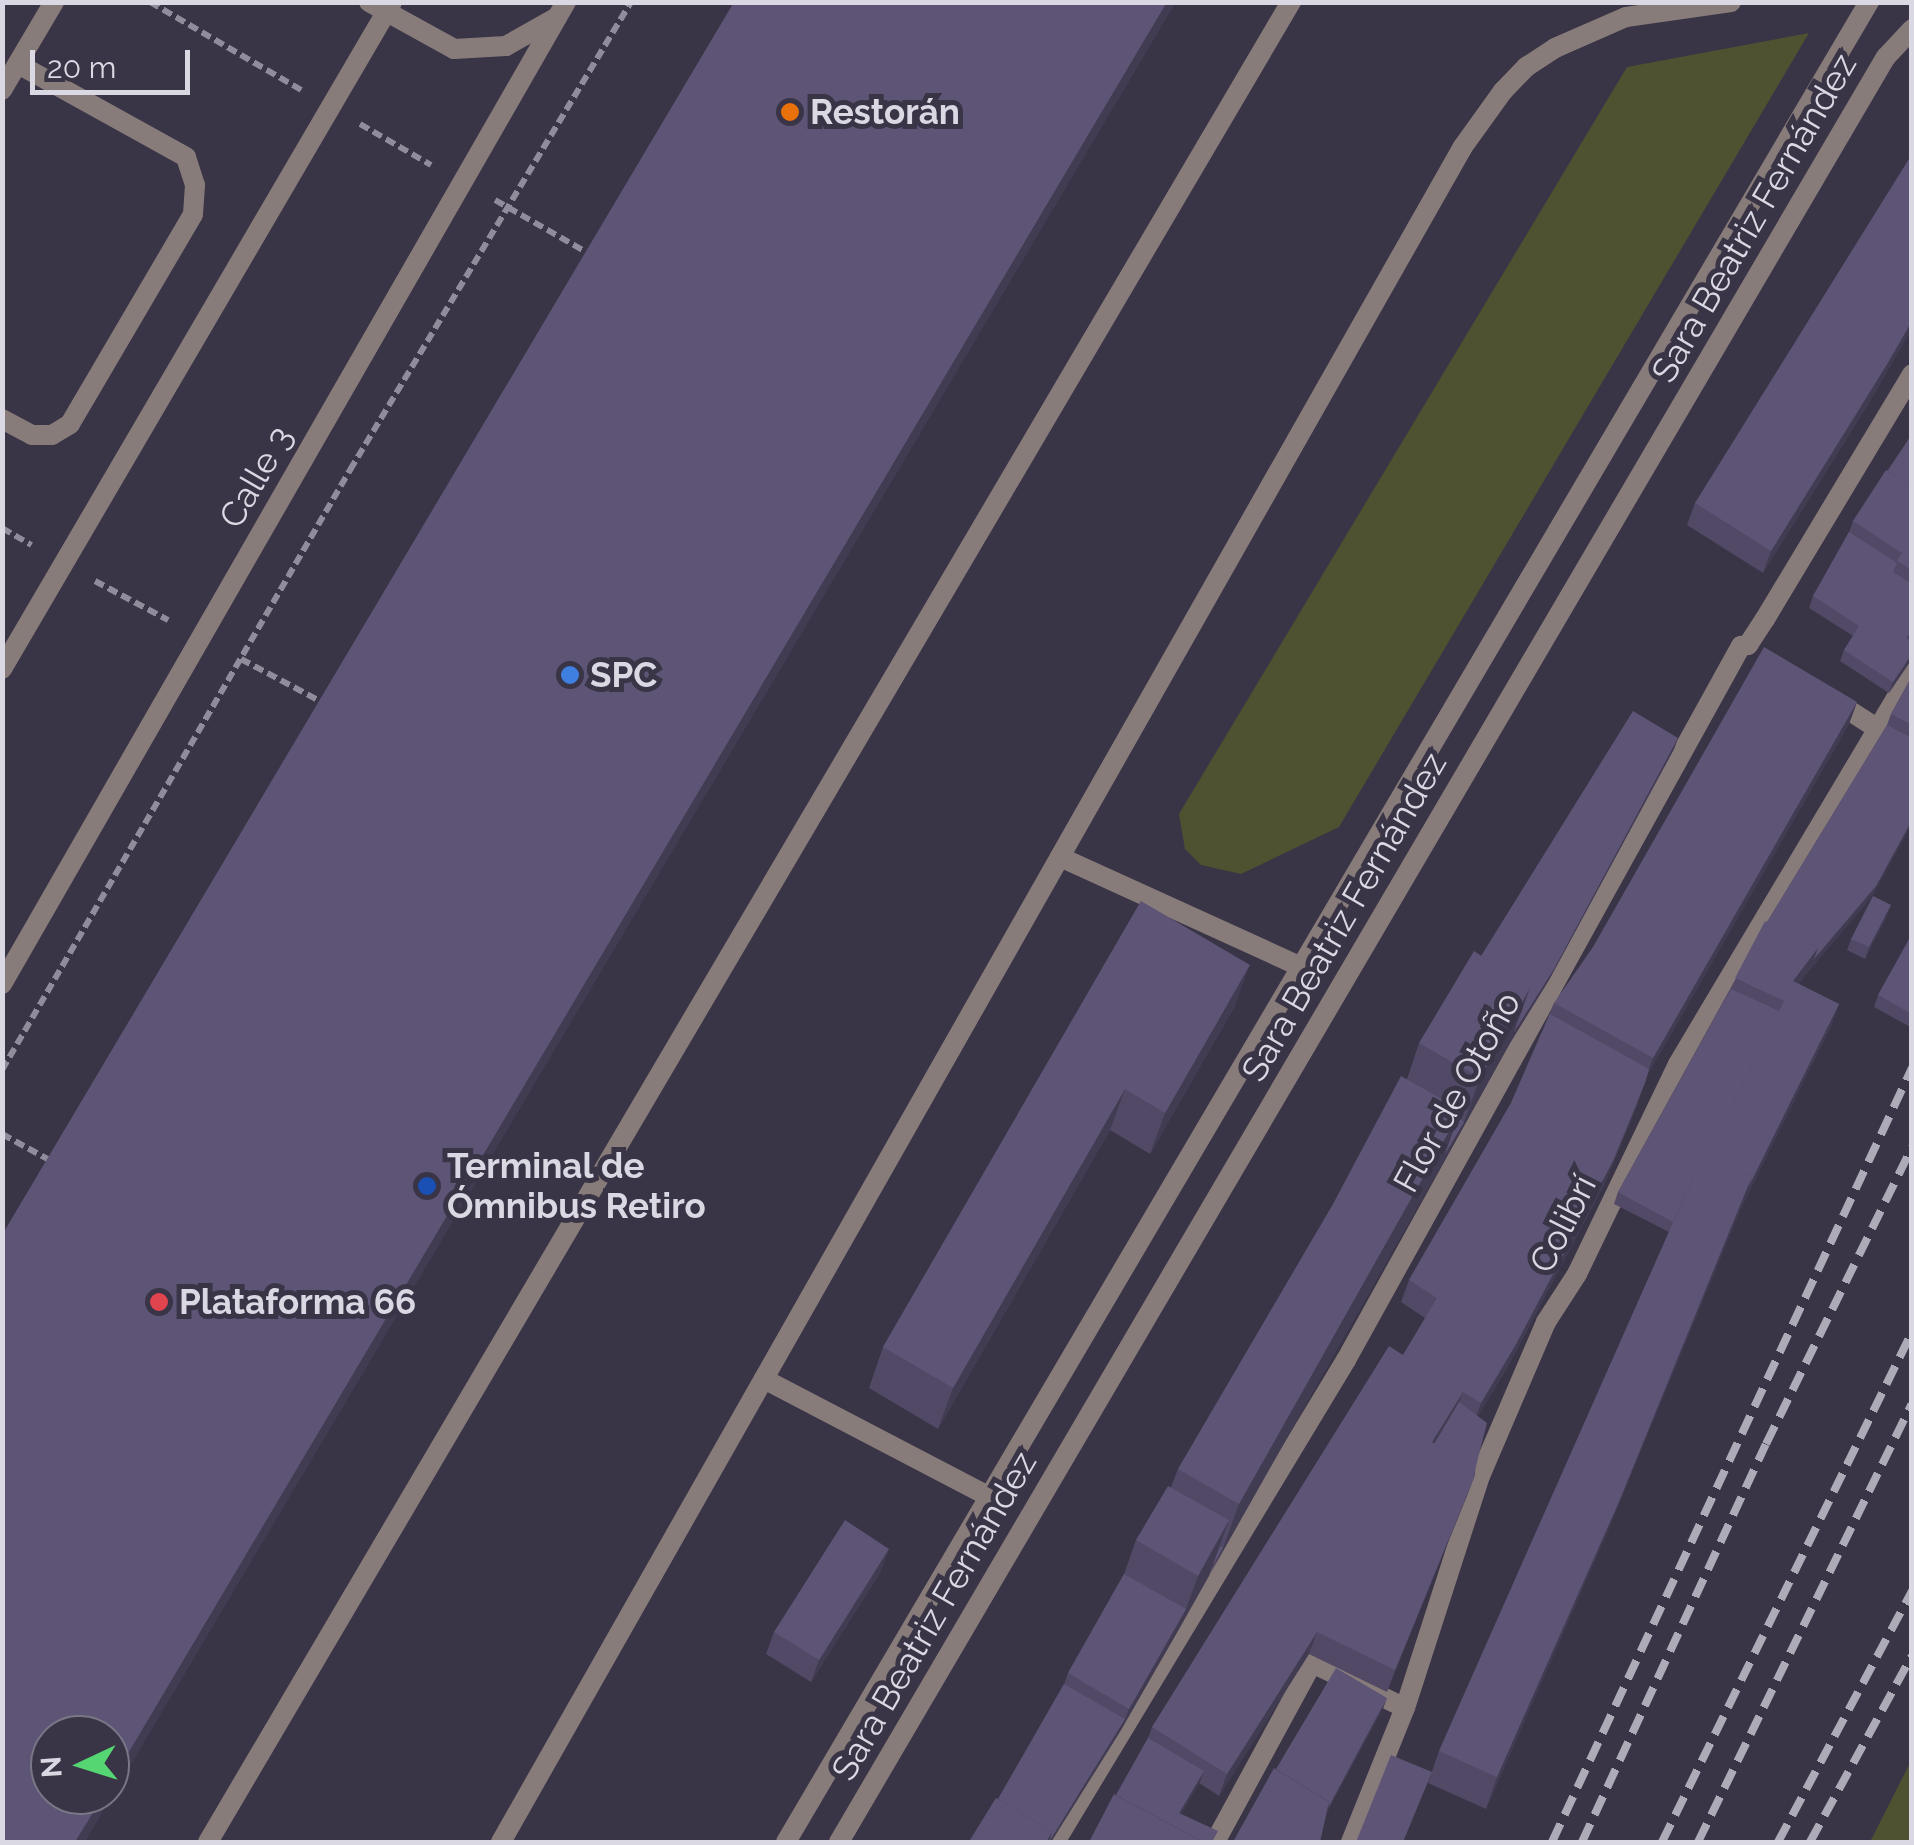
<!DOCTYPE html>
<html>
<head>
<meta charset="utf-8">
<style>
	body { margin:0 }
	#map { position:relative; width:1914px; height:1845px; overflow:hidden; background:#393446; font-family:Raleway,sans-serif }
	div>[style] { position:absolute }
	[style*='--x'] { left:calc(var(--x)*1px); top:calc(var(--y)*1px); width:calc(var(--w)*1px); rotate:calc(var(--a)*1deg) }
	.green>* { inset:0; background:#4f5231 }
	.path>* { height:6px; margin-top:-3px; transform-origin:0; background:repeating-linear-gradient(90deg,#908c9b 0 10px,transparent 0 15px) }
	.lane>* { height:20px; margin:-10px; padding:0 10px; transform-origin:10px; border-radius:10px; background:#887c7b }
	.street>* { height:20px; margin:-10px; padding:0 10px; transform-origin:10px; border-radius:10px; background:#887c7b }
	.rail>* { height:8px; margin-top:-4px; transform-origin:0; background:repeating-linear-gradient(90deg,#aeabb8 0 20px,transparent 0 30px) }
	.wall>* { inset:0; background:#514965 }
	.shaded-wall>* { inset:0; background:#423c53 }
	.building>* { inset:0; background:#5e5576 }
	.dots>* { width:28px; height:28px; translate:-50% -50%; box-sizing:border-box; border:5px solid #393446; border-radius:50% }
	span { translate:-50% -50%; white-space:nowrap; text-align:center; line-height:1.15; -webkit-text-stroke:10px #393446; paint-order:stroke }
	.poi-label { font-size:35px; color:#dad8e3; font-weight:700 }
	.left { translate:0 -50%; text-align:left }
	.street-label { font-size:35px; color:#dad8e3 }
	.frame { position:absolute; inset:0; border:5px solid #dad8e3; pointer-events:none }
	.north { position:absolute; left:30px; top:1715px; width:100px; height:100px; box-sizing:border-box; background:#393446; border:2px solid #797685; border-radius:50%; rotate:266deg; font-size:28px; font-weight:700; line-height:40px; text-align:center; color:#dad8e3 }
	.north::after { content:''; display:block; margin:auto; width:35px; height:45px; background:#55d672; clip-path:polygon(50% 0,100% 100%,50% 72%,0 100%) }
	.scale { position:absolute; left:30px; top:50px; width:160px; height:45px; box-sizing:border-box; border:5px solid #dad8e3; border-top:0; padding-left:12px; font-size:30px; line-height:35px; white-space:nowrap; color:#dad8e3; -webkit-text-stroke:8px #393446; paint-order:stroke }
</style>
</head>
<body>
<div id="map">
	<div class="green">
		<div style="clip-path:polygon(1809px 33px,1339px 827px,1241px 874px,1201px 865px,1185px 849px,1179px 814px,1627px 67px)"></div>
		<div style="clip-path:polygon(1911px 1761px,1911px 1842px,1870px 1842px)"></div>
	</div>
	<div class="path">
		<div style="--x:150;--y:2;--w:175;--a:30.2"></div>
		<div style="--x:360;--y:124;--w:82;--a:30"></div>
		<div style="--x:495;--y:200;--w:113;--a:29.7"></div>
		<div style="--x:2;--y:528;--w:34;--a:30"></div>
		<div style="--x:95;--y:581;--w:83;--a:28.1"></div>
		<div style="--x:241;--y:659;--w:98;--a:28.1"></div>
		<div style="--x:2;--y:1070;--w:694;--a:-59.89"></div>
		<div style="--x:350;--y:470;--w:546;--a:-59.02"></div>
		<div style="--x:2;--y:1134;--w:60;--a:28.7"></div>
	</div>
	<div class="lane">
		<div style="--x:369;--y:2;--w:97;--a:28.9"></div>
		<div style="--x:454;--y:49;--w:52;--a:-3.3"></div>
		<div style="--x:506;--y:46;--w:59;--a:-29.6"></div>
		<div style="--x:2;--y:90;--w:102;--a:-59.4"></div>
		<div style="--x:2;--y:419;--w:34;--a:28"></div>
		<div style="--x:32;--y:435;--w:20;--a:0"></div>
		<div style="--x:52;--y:435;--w:21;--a:-31"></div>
		<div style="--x:70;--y:424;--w:243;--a:-59.6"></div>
		<div style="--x:193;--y:214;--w:29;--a:-86"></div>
		<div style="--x:195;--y:185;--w:29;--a:-108"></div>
		<div style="--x:186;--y:157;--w:192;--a:-151"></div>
		<div style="--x:2;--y:669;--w:773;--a:-59.68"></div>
		<div style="--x:1060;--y:857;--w:263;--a:24.5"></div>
		<div style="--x:2;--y:984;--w:1132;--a:-60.13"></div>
		<div style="--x:764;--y:1379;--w:253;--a:27.6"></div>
		<div style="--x:208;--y:1842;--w:2135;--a:-59.52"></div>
		<div style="--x:501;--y:1842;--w:1948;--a:-60.43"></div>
		<div style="--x:1462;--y:148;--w:70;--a:-54.3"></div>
		<div style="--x:1503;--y:91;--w:33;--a:-46"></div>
		<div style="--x:1526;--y:67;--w:35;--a:-33"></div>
		<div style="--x:1555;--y:48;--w:77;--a:-23.6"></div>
		<div style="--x:1626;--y:17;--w:106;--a:-8.1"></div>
		<div style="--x:786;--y:1842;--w:2135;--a:-59.52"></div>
		<div style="--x:1215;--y:1842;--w:204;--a:-61.5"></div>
		<div style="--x:1312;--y:1663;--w:103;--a:25.8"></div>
	</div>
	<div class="street">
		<div style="--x:1833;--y:700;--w:54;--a:32.8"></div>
		<div style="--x:839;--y:1842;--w:2069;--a:-59.61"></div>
		<div style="--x:1886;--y:57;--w:38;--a:-47"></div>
		<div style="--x:1055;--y:1842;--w:563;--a:-58.88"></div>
		<div style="--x:1346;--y:1360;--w:816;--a:-61.05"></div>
		<div style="--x:1741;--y:646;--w:7;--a:-8"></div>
		<div style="--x:1748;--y:645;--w:31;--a:-57"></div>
		<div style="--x:1765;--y:619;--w:286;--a:-59"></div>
		<div style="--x:1351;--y:1842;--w:144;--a:-68.1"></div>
		<div style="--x:1405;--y:1708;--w:244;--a:-72.1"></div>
		<div style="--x:1480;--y:1476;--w:168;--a:-66.8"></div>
		<div style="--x:1546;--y:1322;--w:57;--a:-57.1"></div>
		<div style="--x:1577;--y:1274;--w:233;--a:-64.3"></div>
		<div style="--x:1678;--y:1064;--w:457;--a:-59.2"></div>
	</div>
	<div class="rail">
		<div style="--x:1552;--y:1842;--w:854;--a:-65.06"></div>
		<div style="--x:1582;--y:1842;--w:438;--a:-65.2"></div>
		<div style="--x:1766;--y:1444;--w:331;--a:-63.8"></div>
		<div style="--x:1662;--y:1842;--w:568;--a:-63.89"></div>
		<div style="--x:1698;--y:1842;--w:487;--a:-64"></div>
		<div style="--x:1778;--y:1842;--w:285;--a:-61.9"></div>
		<div style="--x:1810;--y:1842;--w:212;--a:-61.3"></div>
	</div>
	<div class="wall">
		<div style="clip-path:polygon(1878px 388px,1763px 573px,1687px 525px,1695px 503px)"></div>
		<div style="clip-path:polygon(1912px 434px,1912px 634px,1908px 639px,1912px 641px,1889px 693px,1840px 661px,1844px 650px,1853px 636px,1809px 608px,1813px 596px,1849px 532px,1853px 521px)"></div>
		<div style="clip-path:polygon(1912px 676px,1912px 824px,1799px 984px,1839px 1004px,1831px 1026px,1741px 1208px,1606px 1535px,1486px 1809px,1428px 1783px,1439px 1751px,1669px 1232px,1614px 1204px,1618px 1192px,1767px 922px,1887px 725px,1891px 714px)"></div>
		<div style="clip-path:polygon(1857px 702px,1849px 724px,1646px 1077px,1637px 1105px,1605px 1183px,1507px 1368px,1478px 1416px,1475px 1475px,1387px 1692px,1309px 1654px,1219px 1796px,1199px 1783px,1181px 1814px,1116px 1795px,1148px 1738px,1152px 1727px,1403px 1355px,1425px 1318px,1401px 1302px,1409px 1280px,1511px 1103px,1554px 1003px)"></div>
		<div style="clip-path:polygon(1678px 738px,1674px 749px,1549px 980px,1510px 1043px,1121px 1730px,1051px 1842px,970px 1842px,996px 1798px,998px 1799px,1064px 1684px,1068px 1673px,1124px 1574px,1136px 1540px,1171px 1487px,1178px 1469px,1407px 1079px,1419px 1043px,1481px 956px)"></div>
		<div style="clip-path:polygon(1141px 901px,1235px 1006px,1150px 1154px,1110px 1130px,938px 1429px,869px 1388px,883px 1347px)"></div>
		<div style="clip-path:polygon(1887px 916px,1865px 959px,1847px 950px,1851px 939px)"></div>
		<div style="clip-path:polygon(1912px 934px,1912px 1028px,1874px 1007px,1878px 995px)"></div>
		<div style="clip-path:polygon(881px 1571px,811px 1682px,766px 1654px,774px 1632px)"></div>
	</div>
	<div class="shaded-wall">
		<div style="clip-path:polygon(1167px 2px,1176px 2px,85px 1842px,75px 1842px,104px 1795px,110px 1795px,110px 1784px)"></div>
		<div style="clip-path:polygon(1912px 321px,1912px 329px,1878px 388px,1763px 573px,1771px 551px)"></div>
		<div style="clip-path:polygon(1912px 654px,1912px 659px,1889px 693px,1893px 682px)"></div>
		<div style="clip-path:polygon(1857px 702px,1849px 724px,1645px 1080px,1653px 1058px)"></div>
		<div style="clip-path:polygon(1678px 738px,1674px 749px,1549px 980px,1510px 1043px,1460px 1133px,1480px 1078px,1530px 988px)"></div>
		<div style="clip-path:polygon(1912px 820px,1912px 824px,1872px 897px,1810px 970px,1785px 1003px,1793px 981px)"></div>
		<div style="clip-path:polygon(1891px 905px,1887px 916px,1865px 959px,1869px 947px)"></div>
		<div style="clip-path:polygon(1250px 965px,1235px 1006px,1150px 1154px,1165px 1113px)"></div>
		<div style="clip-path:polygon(1839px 1004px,1831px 1026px,1741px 1208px,1606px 1535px,1486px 1809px,1497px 1777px,1752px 1176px)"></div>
		<div style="clip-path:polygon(1645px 1083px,1605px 1183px,1507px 1368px,1473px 1425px,1481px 1403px)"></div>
		<div style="clip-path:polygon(1125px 1089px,1110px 1130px,938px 1429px,953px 1388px)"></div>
		<div style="clip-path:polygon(1461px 1110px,1445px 1154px,1464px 1122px,1460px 1133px,1209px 1576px,1223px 1548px,1239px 1504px)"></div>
		<div style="clip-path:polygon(1463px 1392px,1455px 1413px,1430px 1454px,1432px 1442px)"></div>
		<div style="clip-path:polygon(1475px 1475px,1467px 1496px,1387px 1692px,1395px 1670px)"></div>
		<div style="clip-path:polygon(1229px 1520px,1209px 1576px,1178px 1631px,1121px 1730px,1051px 1842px,1046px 1842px,1125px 1719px,1129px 1709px,1186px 1609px,1198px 1576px)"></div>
		<div style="clip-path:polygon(889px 1549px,881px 1571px,811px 1682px,819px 1660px)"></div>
		<div style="clip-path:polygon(1317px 1632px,1309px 1654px,1219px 1796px,1227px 1774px)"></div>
		<div style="clip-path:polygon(1387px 1698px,1383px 1709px,1321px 1824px,1325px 1813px)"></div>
		<div style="clip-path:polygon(1204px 1771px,1200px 1782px,1175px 1824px,1179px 1813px)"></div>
	</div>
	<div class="building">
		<div style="clip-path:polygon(734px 2px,1167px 2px,110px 1784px,110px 1735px,50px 1735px,50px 1795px,104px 1795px,75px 1842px,2px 1842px,2px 1235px)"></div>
		<div style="clip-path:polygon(1912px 154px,1912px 321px,1886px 366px,1771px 551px,1695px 503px)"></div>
		<div style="clip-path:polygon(1912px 434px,1912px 487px,1888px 471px)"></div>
		<div style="clip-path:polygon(1886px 470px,1912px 487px,1912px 570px,1897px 561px,1902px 553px,1853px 521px)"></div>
		<div style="clip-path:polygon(1849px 532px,1897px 563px,1893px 572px,1912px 584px,1912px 629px,1906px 638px,1912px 641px,1912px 654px,1893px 682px,1844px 650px,1859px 626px,1813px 596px)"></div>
		<div style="clip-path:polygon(1764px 647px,1857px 702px,1653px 1058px,1554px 1003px,1593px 947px)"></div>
		<div style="clip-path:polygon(1912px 676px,1912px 725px,1891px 714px)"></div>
		<div style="clip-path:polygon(1633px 711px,1678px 738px,1554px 969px,1514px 1032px,1530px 988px,1481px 956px)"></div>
		<div style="clip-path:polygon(1887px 725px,1912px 738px,1912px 820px,1876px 886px,1814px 959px,1818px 948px,1767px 922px)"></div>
		<div style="clip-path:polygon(1873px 896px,1891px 905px,1869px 947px,1851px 939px)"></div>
		<div style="clip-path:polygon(1141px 901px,1250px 965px,1165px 1113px,1125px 1089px,953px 1388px,883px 1347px)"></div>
		<div style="clip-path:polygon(1765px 921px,1818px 948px,1793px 981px,1839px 1004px,1749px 1186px,1752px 1176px,1708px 1154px,1784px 1001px,1735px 978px)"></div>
		<div style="clip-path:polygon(1912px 934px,1912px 1014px,1878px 995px)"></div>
		<div style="clip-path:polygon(1474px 951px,1530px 988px,1480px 1078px,1419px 1043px)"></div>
		<div style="clip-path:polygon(1731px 989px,1779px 1011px,1708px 1154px,1699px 1164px,1673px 1222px,1618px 1192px)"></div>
		<div style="clip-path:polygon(1550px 1014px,1649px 1069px,1645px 1083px,1543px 1031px)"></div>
		<div style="clip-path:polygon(1543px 1030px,1645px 1083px,1613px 1161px,1515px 1346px,1481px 1403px,1463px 1392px,1432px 1442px,1475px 1475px,1395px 1670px,1317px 1632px,1227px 1774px,1152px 1727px,1389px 1346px,1403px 1355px,1437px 1298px,1409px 1280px,1511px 1103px)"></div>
		<div style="clip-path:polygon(1401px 1076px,1461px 1110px,1239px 1504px,1178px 1469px,1333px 1204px)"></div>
		<div style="clip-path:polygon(1458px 1118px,1464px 1122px,1445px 1154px)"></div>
		<div style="clip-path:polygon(1707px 1153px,1752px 1176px,1618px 1504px,1497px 1777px,1439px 1751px,1699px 1164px)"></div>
		<div style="clip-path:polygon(1459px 1402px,1487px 1423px,1474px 1474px,1434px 1444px)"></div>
		<div style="clip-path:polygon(1168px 1486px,1229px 1520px,1198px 1576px,1136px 1540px)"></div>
		<div style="clip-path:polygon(845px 1520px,889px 1549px,819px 1660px,774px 1632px)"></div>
		<div style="clip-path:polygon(1220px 1546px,1223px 1548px,1213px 1564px)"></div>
		<div style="clip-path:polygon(1124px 1574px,1186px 1609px,1129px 1709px,1068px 1673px)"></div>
		<div style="clip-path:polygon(1336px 1668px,1387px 1698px,1328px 1808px,1329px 1802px,1276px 1769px)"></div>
		<div style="clip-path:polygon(1064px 1684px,1125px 1719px,1049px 1842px,1052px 1832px,998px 1799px)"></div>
		<div style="clip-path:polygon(1148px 1738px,1204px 1771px,1179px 1813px,1218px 1831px,1212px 1842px,1203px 1842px,1116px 1795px)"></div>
		<div style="clip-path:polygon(1391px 1755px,1432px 1772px,1403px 1842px,1356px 1842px)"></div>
		<div style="clip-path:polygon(1274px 1768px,1329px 1802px,1320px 1842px,1233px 1842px)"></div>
		<div style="clip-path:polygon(1114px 1794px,1203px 1842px,1089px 1842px)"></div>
		<div style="clip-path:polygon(996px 1798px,1052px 1832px,1046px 1842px,974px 1842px,970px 1840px)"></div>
	</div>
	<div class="dots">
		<div style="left:790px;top:112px;background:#e8710a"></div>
		<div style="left:570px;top:675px;background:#3f7fe0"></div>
		<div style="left:427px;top:1186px;background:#1a4fb4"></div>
		<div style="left:159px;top:1302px;background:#e0444e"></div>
	</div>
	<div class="poi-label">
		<span class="left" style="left:810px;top:112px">Restorán</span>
		<span class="left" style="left:590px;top:675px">SPC</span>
		<span class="left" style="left:447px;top:1186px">Terminal de<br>Ómnibus Retiro</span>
		<span class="left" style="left:179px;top:1302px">Plataforma 66</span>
	</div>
	<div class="street-label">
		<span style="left:1754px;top:218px;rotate:-60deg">Sara Beatriz Fernández</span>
		<span style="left:256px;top:477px;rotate:-60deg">Calle 3</span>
		<span style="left:1344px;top:917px;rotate:-60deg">Sara Beatriz Fernández</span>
		<span style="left:1457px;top:1092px;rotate:-61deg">Flor de Otoño</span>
		<span style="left:1563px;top:1224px;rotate:-63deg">Colibrí</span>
		<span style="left:934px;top:1616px;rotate:-60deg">Sara Beatriz Fernández</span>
	</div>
	<div class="frame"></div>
	<div class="north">N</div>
	<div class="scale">20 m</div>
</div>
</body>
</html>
